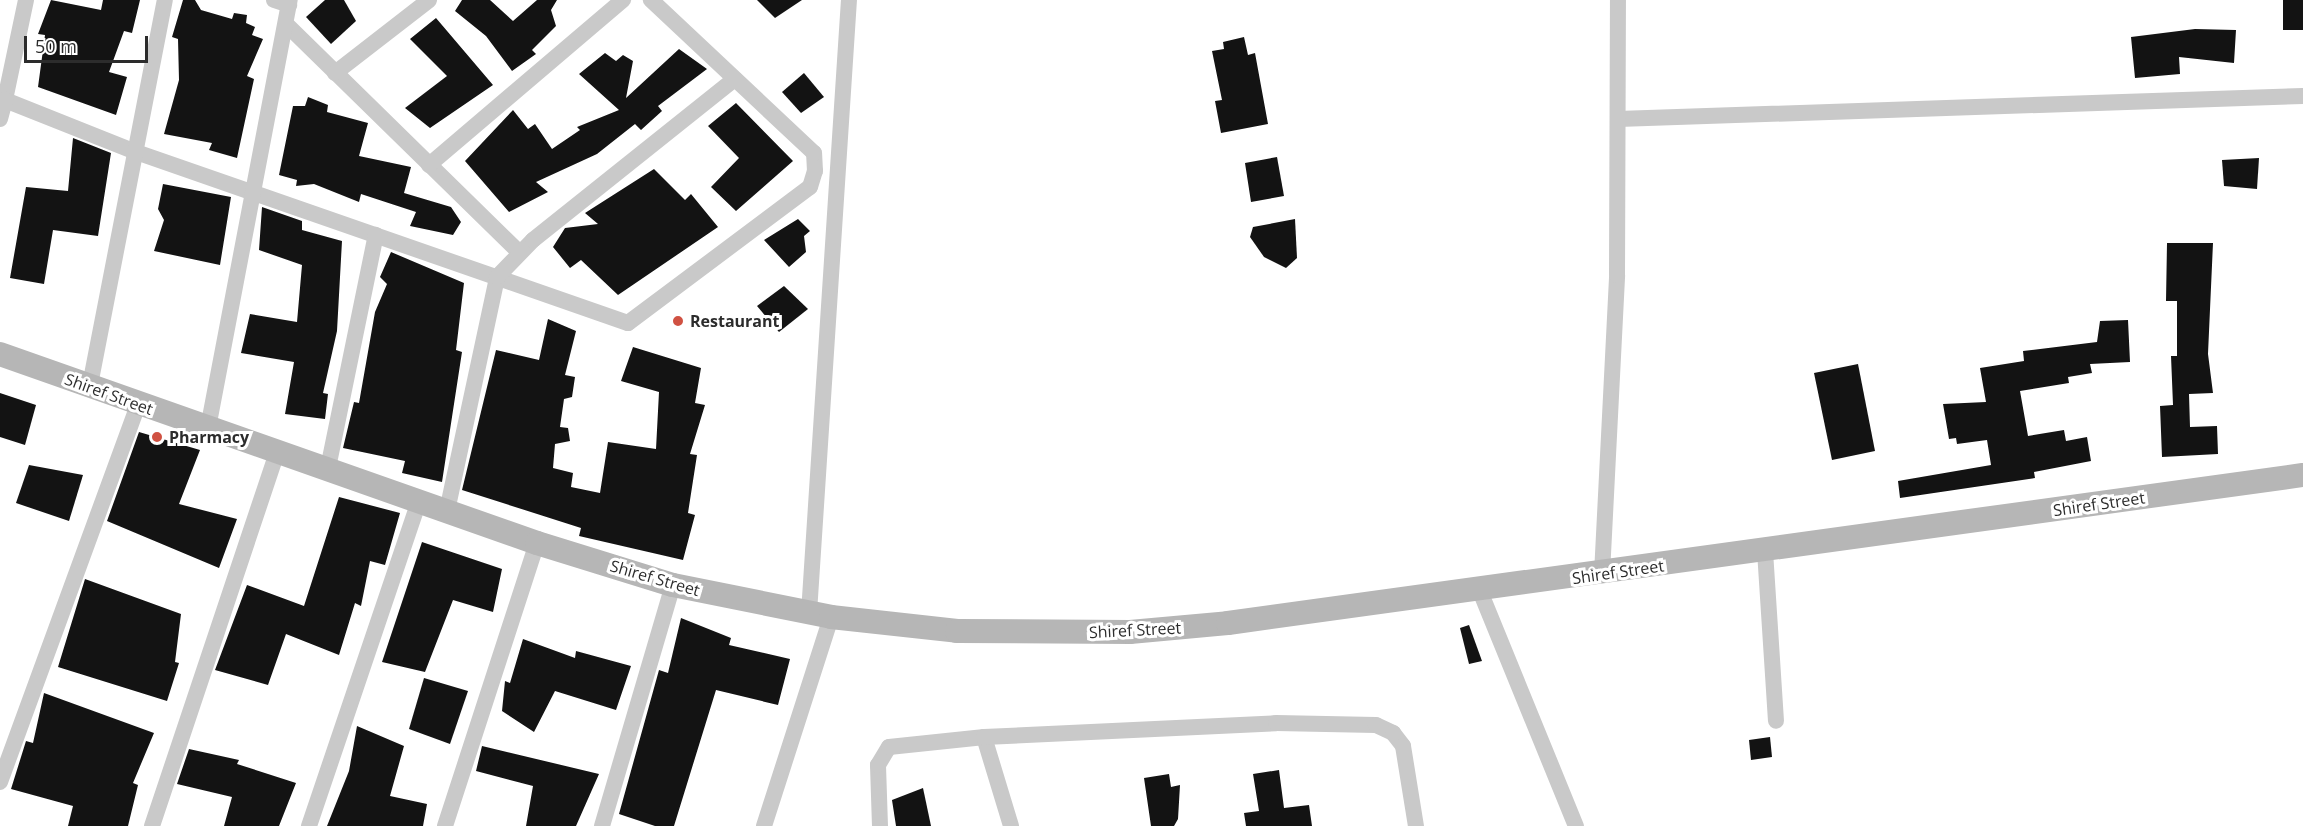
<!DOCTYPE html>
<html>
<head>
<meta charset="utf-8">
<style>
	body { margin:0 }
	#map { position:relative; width:2303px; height:826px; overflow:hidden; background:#fff; font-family:"Open Sans",sans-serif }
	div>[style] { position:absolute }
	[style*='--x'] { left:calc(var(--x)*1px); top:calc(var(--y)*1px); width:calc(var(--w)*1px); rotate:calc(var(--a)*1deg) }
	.building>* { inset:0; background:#131313 }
	.street>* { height:16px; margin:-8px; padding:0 8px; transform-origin:8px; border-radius:8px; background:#c9c9c9 }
	.secondary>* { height:24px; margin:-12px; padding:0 12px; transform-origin:12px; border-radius:12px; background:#b6b6b6 }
	.dots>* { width:16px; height:16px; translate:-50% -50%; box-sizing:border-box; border:3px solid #fff; border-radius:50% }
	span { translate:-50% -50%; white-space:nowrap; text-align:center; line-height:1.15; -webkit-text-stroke:6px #fff; paint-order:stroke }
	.poi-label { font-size:16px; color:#2c2c2c; font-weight:700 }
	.left { translate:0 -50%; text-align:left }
	.street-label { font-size:16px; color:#2c2c2c }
	.scale { position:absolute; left:24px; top:36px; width:124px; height:27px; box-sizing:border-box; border:3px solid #2c2c2c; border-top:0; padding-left:8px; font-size:18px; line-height:21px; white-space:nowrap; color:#2c2c2c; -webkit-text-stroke:4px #fff; paint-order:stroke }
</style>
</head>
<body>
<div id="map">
	<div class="building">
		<div style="clip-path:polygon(51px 0,101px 10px,103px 0,140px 0,132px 33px,124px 31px,109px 72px,127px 77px,116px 115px,38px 87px,45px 35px,38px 34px)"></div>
		<div style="clip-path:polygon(183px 0,195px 0,201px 10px,232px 19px,234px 13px,247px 15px,246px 23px,255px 27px,252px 35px,263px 39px,247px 76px,254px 79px,237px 158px,209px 150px,212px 143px,164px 134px,179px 80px,178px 39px,172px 37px)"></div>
		<div style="clip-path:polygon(325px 0,344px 0,356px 21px,331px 44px,306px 17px)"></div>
		<div style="clip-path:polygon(462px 0,490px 0,513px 21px,537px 0,557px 0,551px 10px,556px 26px,532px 50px,536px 54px,512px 71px,486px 36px,455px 11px)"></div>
		<div style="clip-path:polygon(757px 0,802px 0,775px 18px)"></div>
		<div style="clip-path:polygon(2283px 0,2303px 0,2303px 30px,2283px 30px)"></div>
		<div style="clip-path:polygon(436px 18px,493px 85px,430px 128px,405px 108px,447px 76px,410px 39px)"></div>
		<div style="clip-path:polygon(2195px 29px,2236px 30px,2234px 63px,2179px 57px,2180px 74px,2135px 78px,2131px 37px)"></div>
		<div style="clip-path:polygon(1244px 37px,1248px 55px,1255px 53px,1268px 124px,1221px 133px,1215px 101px,1222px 100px,1212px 51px,1224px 49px,1223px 42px)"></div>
		<div style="clip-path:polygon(679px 49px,707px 69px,658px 106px,662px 111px,641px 130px,635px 124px,597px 154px,536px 182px,548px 192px,509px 212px,465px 161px,513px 110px,528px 129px,535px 124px,552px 149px,580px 130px,577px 127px,619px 110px,579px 74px,605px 53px,616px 61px,623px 55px,633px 61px,626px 98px)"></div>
		<div style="clip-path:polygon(804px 73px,824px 97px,801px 113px,782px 92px)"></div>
		<div style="clip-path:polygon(308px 97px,328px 105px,327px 112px,368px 123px,359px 156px,411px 167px,404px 193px,451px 207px,461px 222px,453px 235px,410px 226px,416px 212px,361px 194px,359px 202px,314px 184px,296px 186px,297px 180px,279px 175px,293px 106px,305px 106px)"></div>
		<div style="clip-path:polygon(736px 103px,793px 161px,736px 211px,711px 187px,739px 158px,708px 126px)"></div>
		<div style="clip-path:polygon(73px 138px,111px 153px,98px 236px,53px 230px,44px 284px,10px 278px,26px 187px,68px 191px)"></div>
		<div style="clip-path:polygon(1277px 157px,1284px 196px,1251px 202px,1245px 163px)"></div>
		<div style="clip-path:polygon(2259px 158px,2257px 189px,2224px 186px,2222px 160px)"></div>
		<div style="clip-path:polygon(654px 169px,685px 200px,691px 194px,718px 227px,618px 295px,581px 260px,570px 268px,553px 247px,565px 228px,598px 224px,585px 213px)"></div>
		<div style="clip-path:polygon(163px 184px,231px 197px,220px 265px,154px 251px,164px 220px,158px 209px)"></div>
		<div style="clip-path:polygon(262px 207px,302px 221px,302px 230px,342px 241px,337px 331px,323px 393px,328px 394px,325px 419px,285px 414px,294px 362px,241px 353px,250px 314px,297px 322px,302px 265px,259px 250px)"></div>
		<div style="clip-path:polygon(798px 219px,810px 231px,804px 236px,806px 252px,789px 267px,764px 240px)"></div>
		<div style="clip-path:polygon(1295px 219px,1297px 258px,1286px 268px,1264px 257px,1250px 237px,1253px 227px)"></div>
		<div style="clip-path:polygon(2167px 243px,2213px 243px,2208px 354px,2213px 393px,2189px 394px,2190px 427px,2217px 426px,2218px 454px,2162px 457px,2160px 406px,2173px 405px,2171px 356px,2177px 356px,2177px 301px,2166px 301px)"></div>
		<div style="clip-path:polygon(391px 252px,464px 283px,456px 350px,462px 352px,442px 482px,402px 473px,405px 461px,343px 448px,354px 402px,359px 403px,375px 312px,387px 284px,380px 277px)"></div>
		<div style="clip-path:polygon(784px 286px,808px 309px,779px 332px,757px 306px)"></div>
		<div style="clip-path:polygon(548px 319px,576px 331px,565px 375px,575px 377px,572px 397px,564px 399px,560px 427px,568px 428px,570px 441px,555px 444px,553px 468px,573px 473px,571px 487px,600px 493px,608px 442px,656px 449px,659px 392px,621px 381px,633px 347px,701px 368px,695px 403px,705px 405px,690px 454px,697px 455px,688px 513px,695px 515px,683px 560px,579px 536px,581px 528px,462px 490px,496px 350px,539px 360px)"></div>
		<div style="clip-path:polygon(2128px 320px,2130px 362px,2090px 364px,2092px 373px,2068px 377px,2069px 383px,2020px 391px,2028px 436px,2064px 430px,2066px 441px,2087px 437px,2091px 461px,2034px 472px,2035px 478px,1900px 498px,1898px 481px,1991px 465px,1987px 440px,1957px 444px,1956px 438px,1949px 439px,1943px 404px,1986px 402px,1980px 368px,2024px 361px,2023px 351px,2097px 342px,2100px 321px)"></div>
		<div style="clip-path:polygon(1858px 364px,1875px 451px,1832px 460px,1814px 373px)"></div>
		<div style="clip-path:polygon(0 393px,36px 405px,25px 445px,0 437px)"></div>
		<div style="clip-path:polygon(139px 432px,200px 450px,179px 504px,237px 519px,219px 568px,107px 521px)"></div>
		<div style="clip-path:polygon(29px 465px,83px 475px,69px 521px,16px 503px)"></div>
		<div style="clip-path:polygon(339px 497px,400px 513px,385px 565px,370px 561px,361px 606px,355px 603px,339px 655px,286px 634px,268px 685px,215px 670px,247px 585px,304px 606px)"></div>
		<div style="clip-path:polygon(422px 542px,502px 569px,493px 612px,453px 600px,425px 672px,382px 662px)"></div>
		<div style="clip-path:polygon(85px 579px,181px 614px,175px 662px,179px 663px,167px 701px,58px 667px)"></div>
		<div style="clip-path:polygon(681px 618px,731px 638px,729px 645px,790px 659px,778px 705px,716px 690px,674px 826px,655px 826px,619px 814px,659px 670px,668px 673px)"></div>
		<div style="clip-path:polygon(1469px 625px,1482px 661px,1469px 664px,1460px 628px)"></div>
		<div style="clip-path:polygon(523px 639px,575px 658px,576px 651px,631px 666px,616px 710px,555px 691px,534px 732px,502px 711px,505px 681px,510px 683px)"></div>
		<div style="clip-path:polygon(424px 678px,468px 691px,450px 744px,409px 729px)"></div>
		<div style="clip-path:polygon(44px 693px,154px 733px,133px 783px,138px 785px,128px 826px,68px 826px,73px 806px,11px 789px,26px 741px,33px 743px)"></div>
		<div style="clip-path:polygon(357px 726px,404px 746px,390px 796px,427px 804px,423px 826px,327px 826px,349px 771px)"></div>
		<div style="clip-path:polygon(1770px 737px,1772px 757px,1751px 760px,1749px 740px)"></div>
		<div style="clip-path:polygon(482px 746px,599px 774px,576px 826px,526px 826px,533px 786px,476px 771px)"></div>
		<div style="clip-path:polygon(189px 749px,239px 760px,237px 764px,296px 783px,279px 826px,224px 826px,232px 797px,177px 784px)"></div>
		<div style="clip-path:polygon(1279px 770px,1284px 808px,1309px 805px,1312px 826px,1246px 826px,1244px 813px,1259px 811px,1253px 774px)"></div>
		<div style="clip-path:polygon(1169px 774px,1171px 787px,1180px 785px,1178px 819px,1174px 826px,1151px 826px,1144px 778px)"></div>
		<div style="clip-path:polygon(923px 788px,931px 826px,896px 826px,892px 800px)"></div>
	</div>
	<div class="street">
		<div style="--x:26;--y:0;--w:102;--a:101.9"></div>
		<div style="--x:5;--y:100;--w:141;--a:21.7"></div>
		<div style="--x:136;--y:152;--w:521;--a:19.17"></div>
		<div style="--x:628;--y:323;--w:227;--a:-36.8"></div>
		<div style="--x:810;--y:187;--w:17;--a:-73"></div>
		<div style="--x:815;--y:171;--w:18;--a:-93"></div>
		<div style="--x:814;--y:153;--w:224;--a:-136.8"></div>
		<div style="--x:274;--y:0;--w:16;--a:18"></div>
		<div style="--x:286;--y:24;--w:327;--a:44.4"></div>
		<div style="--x:335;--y:73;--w:119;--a:-37.8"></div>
		<div style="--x:0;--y:119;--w:20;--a:-75"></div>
		<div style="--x:1618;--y:119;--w:685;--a:-1.92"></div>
		<div style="--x:429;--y:165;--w:255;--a:-40.4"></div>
		<div style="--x:90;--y:385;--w:392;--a:-79"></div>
		<div style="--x:208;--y:428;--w:436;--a:-79.2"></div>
		<div style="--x:328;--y:468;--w:238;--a:-78.4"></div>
		<div style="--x:447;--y:511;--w:239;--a:-77.9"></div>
		<div style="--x:497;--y:277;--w:52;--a:-45.8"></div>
		<div style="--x:533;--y:240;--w:258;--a:-38.6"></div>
		<div style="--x:1765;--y:551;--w:170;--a:86.3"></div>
		<div style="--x:1602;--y:574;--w:299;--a:-87.1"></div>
		<div style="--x:1617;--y:275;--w:275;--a:-89.8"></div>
		<div style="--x:1480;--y:591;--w:254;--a:67.8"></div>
		<div style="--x:809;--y:613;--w:614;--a:-86.27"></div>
		<div style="--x:984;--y:737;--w:93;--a:73.1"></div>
		<div style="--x:0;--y:782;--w:401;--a:-69.9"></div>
		<div style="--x:152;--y:826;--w:397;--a:-71.5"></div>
		<div style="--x:309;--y:826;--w:343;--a:-71.3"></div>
		<div style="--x:445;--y:826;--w:298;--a:-72"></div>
		<div style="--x:602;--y:826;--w:251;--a:-73.6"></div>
		<div style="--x:764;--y:826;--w:219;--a:-72.2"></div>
		<div style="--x:880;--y:826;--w:61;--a:-91.9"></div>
		<div style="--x:878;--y:765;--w:21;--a:-59"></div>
		<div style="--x:889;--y:747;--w:96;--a:-6"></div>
		<div style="--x:984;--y:737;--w:292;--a:-2.7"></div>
		<div style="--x:1276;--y:723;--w:100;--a:1.1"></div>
		<div style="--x:1376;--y:725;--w:19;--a:25"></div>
		<div style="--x:1393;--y:733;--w:16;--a:52"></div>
		<div style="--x:1403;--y:746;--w:81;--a:80.8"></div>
	</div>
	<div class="secondary">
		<div style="--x:0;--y:354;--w:569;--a:19.39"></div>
		<div style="--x:537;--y:543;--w:142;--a:17.2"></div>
		<div style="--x:673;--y:585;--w:161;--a:11.4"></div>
		<div style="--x:831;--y:617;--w:127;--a:6.3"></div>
		<div style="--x:957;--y:631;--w:173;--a:0.3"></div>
		<div style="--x:1130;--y:632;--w:98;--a:-5.2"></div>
		<div style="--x:1228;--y:623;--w:1085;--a:-7.84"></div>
	</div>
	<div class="dots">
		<div style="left:678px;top:321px;background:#d05142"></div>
		<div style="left:157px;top:437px;background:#d05142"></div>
	</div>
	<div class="poi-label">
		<span class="left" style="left:690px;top:321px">Restaurant</span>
		<span class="left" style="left:169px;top:437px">Pharmacy</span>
	</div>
	<div class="street-label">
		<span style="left:109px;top:394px;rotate:20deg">Shiref Street</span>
		<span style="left:2099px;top:504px;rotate:-8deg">Shiref Street</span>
		<span style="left:1618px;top:572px;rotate:-8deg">Shiref Street</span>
		<span style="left:655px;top:578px;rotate:16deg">Shiref Street</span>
		<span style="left:1135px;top:630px;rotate:-3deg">Shiref Street</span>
	</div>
	<div class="scale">50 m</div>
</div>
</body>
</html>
